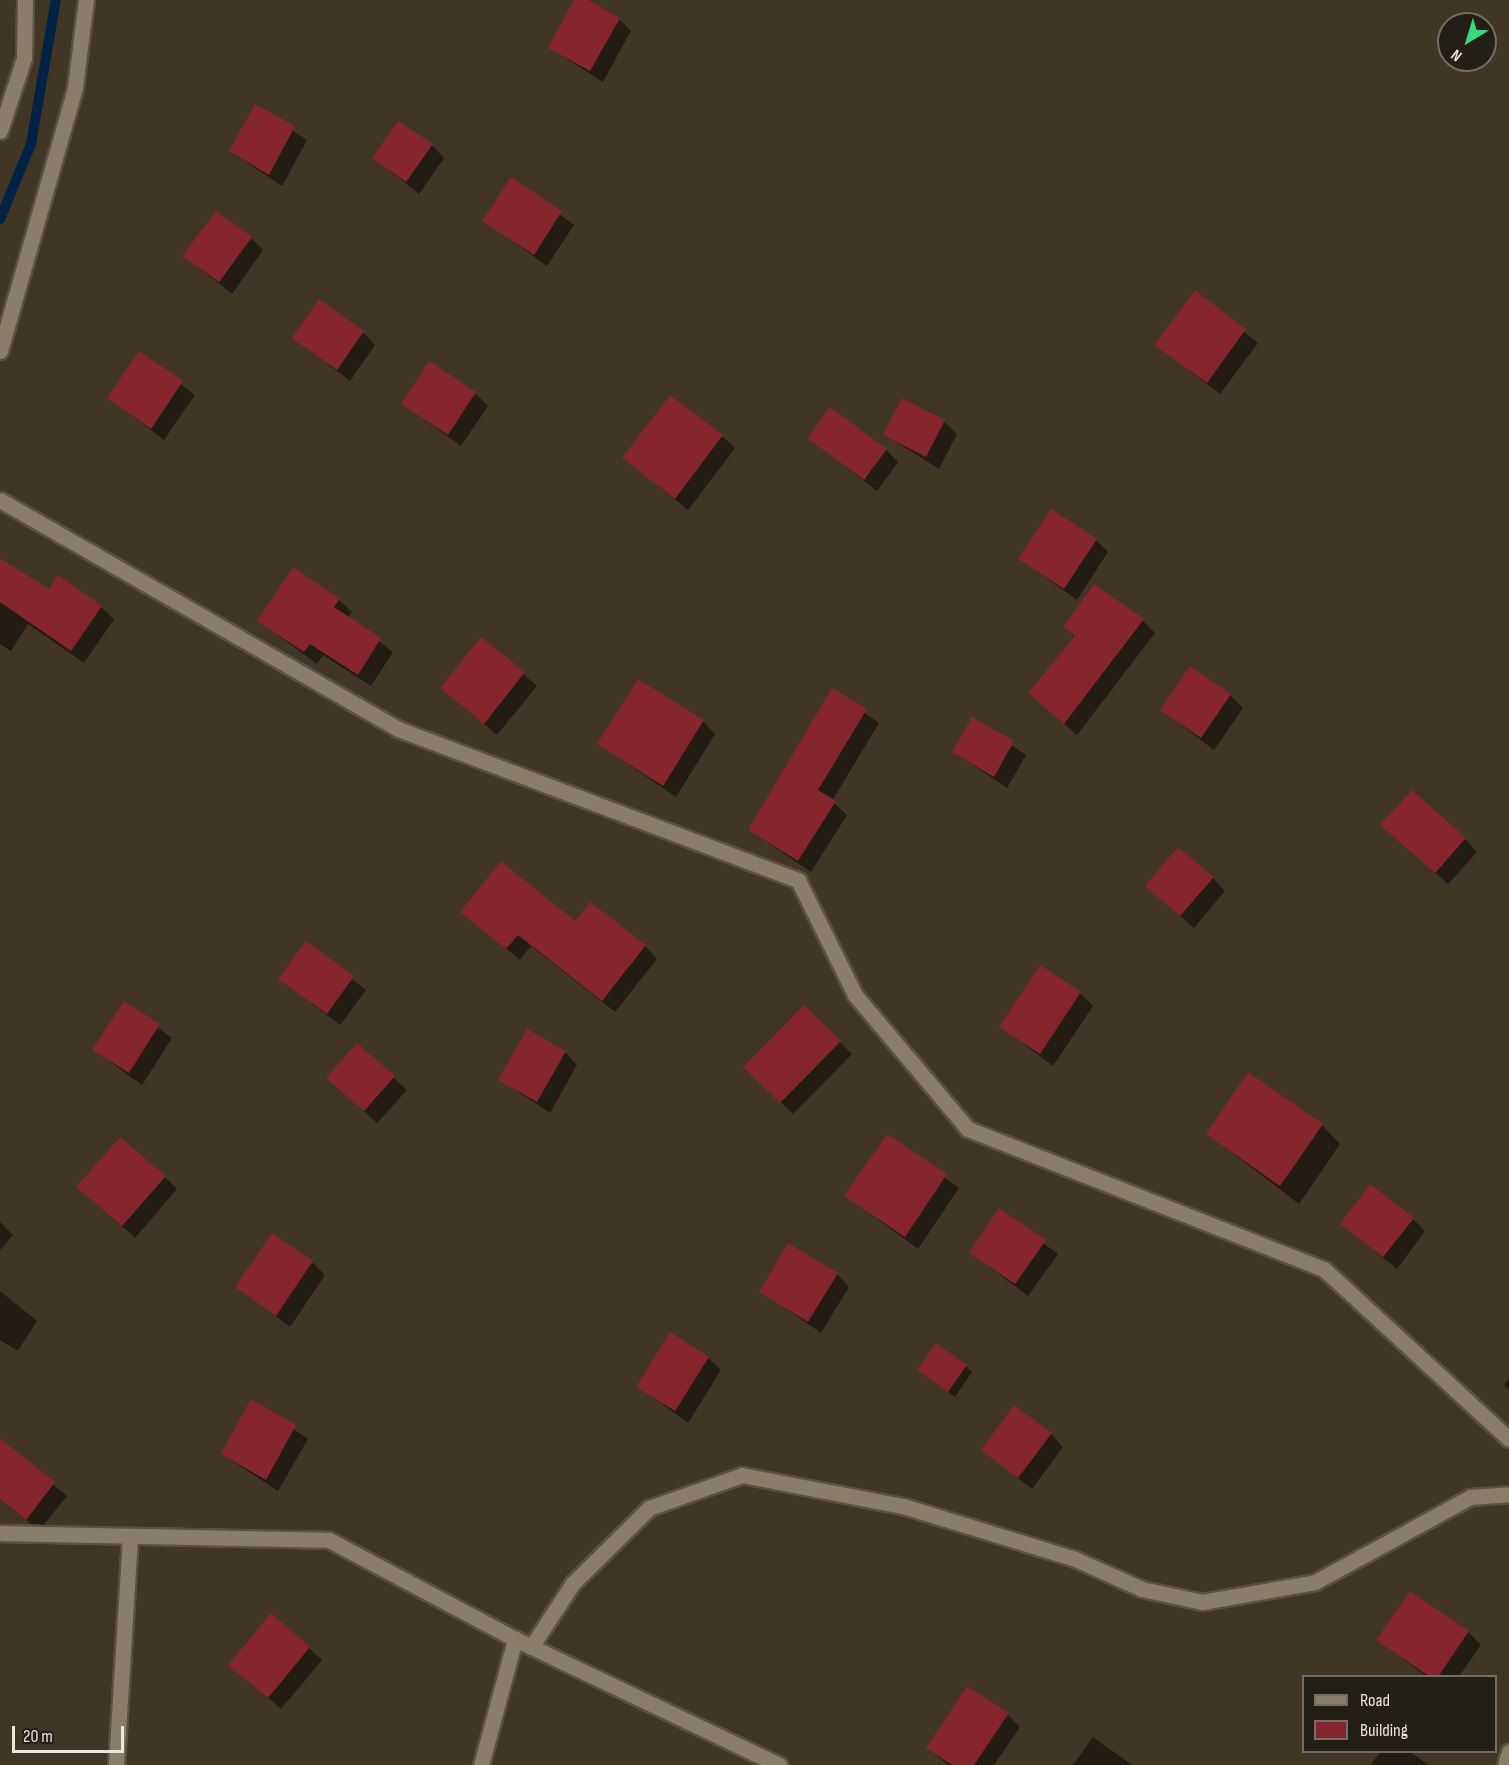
<!DOCTYPE html>
<html>
<head>
<meta charset="utf-8">
<style>
	body { margin:0 }
	#map { position:relative; width:1509px; height:1765px; overflow:hidden; background:#403623; font-family:"Sofia Sans Condensed",sans-serif }
	div>[style] { position:absolute }
	[style*='--x'] { left:calc(var(--x)*1px); top:calc(var(--y)*1px); width:calc(var(--w)*1px); rotate:calc(var(--a)*1deg) }
	.shadow>* { inset:0; background:#0007 }
	.stream>* { height:10px; margin:-5px; padding:0 5px; transform-origin:5px; border-radius:5px; background:#002245 }
	.building>* { inset:0; background:#85262d }
	.roads { filter:drop-shadow(2px 0 #5a5141) drop-shadow(-2px 0 #5a5141) drop-shadow(0 2px #5a5141) drop-shadow(0 -2px #5a5141) }
	.minor>* { height:15px; margin:-7.5px; padding:0 7.5px; transform-origin:7.5px; border-radius:7.5px; background:#8a7d69 }
	span { translate:-50% -50%; white-space:nowrap; text-align:center; line-height:1.15; -webkit-text-stroke:5px #231e16; paint-order:stroke }
	.legend { position:absolute; left:1302px; top:1675px; width:195px; height:78px; box-sizing:border-box; background:#231e16; border:2px solid #736e64; margin:0; padding:8px 10px; list-style:none; font-size:18px; color:#ece6da }
	.legend li { display:flex; align-items:center; gap:12px; height:30px }
	.legend b { width:30px; border:2px solid #736e64 }
	.north { position:absolute; left:1437px; top:12px; width:60px; height:60px; box-sizing:border-box; background:#231e16; border:2px solid #736e64; border-radius:50%; rotate:218deg; font-size:16px; font-weight:700; line-height:24px; text-align:center; color:#ece6da }
	.north::after { content:''; display:block; margin:auto; width:21px; height:27px; background:#39d87f; clip-path:polygon(50% 0,100% 100%,50% 72%,0 100%) }
	.scale { position:absolute; left:12px; top:1726px; width:112px; height:27px; box-sizing:border-box; border:3px solid #ece6da; border-top:0; padding-left:8px; font-size:18px; line-height:21px; white-space:nowrap; color:#ece6da; -webkit-text-stroke:4px #231e16; paint-order:stroke }
</style>
</head>
<body>
<div id="map">
	<div class="shadow">
		<div style="clip-path:polygon(576px 0,619px 19px,631px 31px,603px 82px,550px 48px)"></div>
		<div style="clip-path:polygon(255px 106px,307px 140px,282px 186px,230px 151px)"></div>
		<div style="clip-path:polygon(432px 145px,444px 158px,419px 194px,374px 158px)"></div>
		<div style="clip-path:polygon(511px 179px,574px 225px,547px 266px,484px 220px)"></div>
		<div style="clip-path:polygon(251px 238px,263px 250px,232px 294px,184px 256px)"></div>
		<div style="clip-path:polygon(1195px 292px,1258px 343px,1220px 394px,1156px 345px)"></div>
		<div style="clip-path:polygon(363px 332px,375px 345px,350px 381px,294px 338px)"></div>
		<div style="clip-path:polygon(140px 353px,195px 395px,164px 440px,109px 398px)"></div>
		<div style="clip-path:polygon(475px 393px,488px 406px,461px 446px,403px 404px)"></div>
		<div style="clip-path:polygon(944px 422px,957px 434px,939px 469px,885px 435px)"></div>
		<div style="clip-path:polygon(722px 436px,735px 448px,688px 510px,624px 458px)"></div>
		<div style="clip-path:polygon(809px 438px,886px 450px,898px 462px,877px 491px)"></div>
		<div style="clip-path:polygon(1096px 540px,1108px 552px,1077px 600px,1020px 559px)"></div>
		<div style="clip-path:polygon(0 560px,50px 591px,101px 607px,114px 619px,84px 663px,28px 624px,11px 651px,0 644px)"></div>
		<div style="clip-path:polygon(339px 600px,352px 612px,348px 618px,393px 652px,371px 686px,323px 655px,317px 664px,259px 621px)"></div>
		<div style="clip-path:polygon(1143px 621px,1155px 633px,1077px 735px,1030px 693px,1076px 638px,1065px 627px)"></div>
		<div style="clip-path:polygon(482px 639px,537px 686px,497px 735px,442px 688px)"></div>
		<div style="clip-path:polygon(832px 690px,879px 723px,832px 801px,847px 815px,811px 872px,749px 830px)"></div>
		<div style="clip-path:polygon(1230px 695px,1243px 708px,1214px 750px,1162px 710px)"></div>
		<div style="clip-path:polygon(973px 719px,1026px 755px,1007px 788px,954px 752px)"></div>
		<div style="clip-path:polygon(703px 721px,715px 734px,676px 797px,599px 744px)"></div>
		<div style="clip-path:polygon(1382px 825px,1465px 839px,1477px 852px,1448px 884px)"></div>
		<div style="clip-path:polygon(1213px 878px,1225px 891px,1194px 928px,1147px 886px)"></div>
		<div style="clip-path:polygon(462px 912px,576px 923px,645px 946px,657px 959px,615px 1012px,531px 946px,520px 960px)"></div>
		<div style="clip-path:polygon(306px 943px,366px 990px,340px 1025px,280px 979px)"></div>
		<div style="clip-path:polygon(1080px 993px,1093px 1006px,1053px 1066px,1001px 1027px)"></div>
		<div style="clip-path:polygon(124px 1003px,172px 1038px,142px 1085px,94px 1050px)"></div>
		<div style="clip-path:polygon(804px 1007px,852px 1054px,793px 1114px,745px 1067px)"></div>
		<div style="clip-path:polygon(358px 1045px,407px 1090px,377px 1123px,341px 1090px)"></div>
		<div style="clip-path:polygon(565px 1052px,577px 1065px,550px 1113px,500px 1080px)"></div>
		<div style="clip-path:polygon(1322px 1125px,1340px 1144px,1299px 1204px,1208px 1134px)"></div>
		<div style="clip-path:polygon(887px 1136px,959px 1188px,918px 1249px,846px 1196px)"></div>
		<div style="clip-path:polygon(165px 1177px,177px 1189px,135px 1238px,91px 1199px)"></div>
		<div style="clip-path:polygon(999px 1210px,1058px 1254px,1028px 1296px,971px 1253px)"></div>
		<div style="clip-path:polygon(1413px 1219px,1425px 1231px,1397px 1269px,1342px 1224px)"></div>
		<div style="clip-path:polygon(0 1222px,13px 1235px,0 1250px)"></div>
		<div style="clip-path:polygon(312px 1262px,325px 1275px,290px 1327px,237px 1287px)"></div>
		<div style="clip-path:polygon(837px 1274px,849px 1287px,821px 1333px,761px 1291px)"></div>
		<div style="clip-path:polygon(0 1291px,37px 1321px,18px 1351px,0 1340px)"></div>
		<div style="clip-path:polygon(708px 1358px,721px 1370px,688px 1423px,638px 1386px)"></div>
		<div style="clip-path:polygon(966px 1366px,972px 1372px,955px 1397px,919px 1370px)"></div>
		<div style="clip-path:polygon(1509px 1379px,1509px 1390px,1504px 1385px)"></div>
		<div style="clip-path:polygon(252px 1401px,308px 1439px,278px 1491px,222px 1454px)"></div>
		<div style="clip-path:polygon(1051px 1434px,1063px 1447px,1032px 1489px,983px 1450px)"></div>
		<div style="clip-path:polygon(2px 1442px,67px 1496px,39px 1531px,0 1499px)"></div>
		<div style="clip-path:polygon(1468px 1632px,1481px 1645px,1459px 1676px,1426px 1676px,1378px 1640px)"></div>
		<div style="clip-path:polygon(309px 1648px,322px 1660px,281px 1709px,230px 1665px)"></div>
		<div style="clip-path:polygon(1008px 1715px,1020px 1727px,994px 1765px,948px 1765px,928px 1748px)"></div>
		<div style="clip-path:polygon(1093px 1737px,1132px 1765px,1073px 1765px)"></div>
		<div style="clip-path:polygon(1380px 1752px,1410px 1752px,1429px 1765px,1371px 1765px)"></div>
	</div>
	<div class="stream">
		<div style="--x:0;--y:219;--w:81;--a:-67.5"></div>
		<div style="--x:31;--y:144;--w:146;--a:-80.2"></div>
	</div>
	<div class="building">
		<div style="clip-path:polygon(574px 0,588px 0,620px 18px,590px 71px,548px 48px)"></div>
		<div style="clip-path:polygon(255px 104px,295px 126px,269px 175px,229px 151px)"></div>
		<div style="clip-path:polygon(398px 121px,433px 144px,406px 182px,372px 158px)"></div>
		<div style="clip-path:polygon(511px 177px,562px 211px,534px 255px,482px 221px)"></div>
		<div style="clip-path:polygon(216px 211px,252px 237px,219px 282px,182px 256px)"></div>
		<div style="clip-path:polygon(1195px 290px,1246px 329px,1207px 383px,1154px 345px)"></div>
		<div style="clip-path:polygon(319px 299px,364px 331px,337px 370px,292px 338px)"></div>
		<div style="clip-path:polygon(139px 351px,183px 381px,151px 429px,107px 398px)"></div>
		<div style="clip-path:polygon(429px 361px,476px 392px,448px 435px,401px 404px)"></div>
		<div style="clip-path:polygon(670px 395px,723px 435px,675px 499px,622px 458px)"></div>
		<div style="clip-path:polygon(902px 398px,945px 420px,926px 457px,883px 435px)"></div>
		<div style="clip-path:polygon(830px 407px,887px 449px,864px 480px,807px 438px)"></div>
		<div style="clip-path:polygon(1051px 509px,1097px 539px,1064px 589px,1018px 559px)"></div>
		<div style="clip-path:polygon(0 558px,49px 589px,58px 575px,102px 606px,71px 651px,0 602px)"></div>
		<div style="clip-path:polygon(293px 567px,340px 599px,334px 607px,381px 638px,358px 675px,310px 644px,304px 652px,257px 621px)"></div>
		<div style="clip-path:polygon(1094px 584px,1144px 619px,1064px 724px,1028px 693px,1075px 636px,1063px 627px)"></div>
		<div style="clip-path:polygon(481px 637px,525px 672px,484px 724px,440px 688px)"></div>
		<div style="clip-path:polygon(1190px 666px,1231px 694px,1201px 738px,1160px 710px)"></div>
		<div style="clip-path:polygon(638px 679px,704px 720px,663px 786px,597px 744px)"></div>
		<div style="clip-path:polygon(832px 688px,867px 709px,818px 790px,836px 801px,798px 861px,748px 830px)"></div>
		<div style="clip-path:polygon(972px 717px,1014px 741px,994px 777px,952px 752px)"></div>
		<div style="clip-path:polygon(1412px 790px,1466px 838px,1435px 873px,1380px 825px)"></div>
		<div style="clip-path:polygon(1178px 847px,1214px 877px,1180px 916px,1145px 886px)"></div>
		<div style="clip-path:polygon(501px 861px,575px 921px,590px 902px,646px 945px,602px 1001px,518px 935px,506px 949px,460px 912px)"></div>
		<div style="clip-path:polygon(306px 941px,354px 976px,327px 1014px,278px 979px)"></div>
		<div style="clip-path:polygon(1040px 965px,1081px 992px,1040px 1054px,999px 1027px)"></div>
		<div style="clip-path:polygon(124px 1001px,160px 1024px,129px 1073px,92px 1050px)"></div>
		<div style="clip-path:polygon(804px 1005px,841px 1041px,780px 1103px,743px 1067px)"></div>
		<div style="clip-path:polygon(527px 1029px,566px 1051px,537px 1102px,498px 1080px)"></div>
		<div style="clip-path:polygon(357px 1043px,395px 1076px,364px 1111px,326px 1078px)"></div>
		<div style="clip-path:polygon(1248px 1072px,1323px 1124px,1280px 1186px,1206px 1134px)"></div>
		<div style="clip-path:polygon(887px 1134px,947px 1174px,905px 1237px,844px 1196px)"></div>
		<div style="clip-path:polygon(120px 1137px,166px 1176px,122px 1226px,76px 1187px)"></div>
		<div style="clip-path:polygon(1370px 1184px,1414px 1218px,1383px 1257px,1340px 1224px)"></div>
		<div style="clip-path:polygon(999px 1208px,1046px 1240px,1015px 1284px,969px 1253px)"></div>
		<div style="clip-path:polygon(272px 1233px,313px 1261px,276px 1316px,235px 1287px)"></div>
		<div style="clip-path:polygon(788px 1243px,838px 1273px,808px 1322px,759px 1292px)"></div>
		<div style="clip-path:polygon(670px 1332px,709px 1357px,675px 1411px,636px 1387px)"></div>
		<div style="clip-path:polygon(936px 1343px,967px 1365px,948px 1392px,917px 1370px)"></div>
		<div style="clip-path:polygon(251px 1399px,296px 1425px,266px 1480px,221px 1454px)"></div>
		<div style="clip-path:polygon(1014px 1405px,1052px 1433px,1018px 1478px,981px 1450px)"></div>
		<div style="clip-path:polygon(0 1438px,55px 1482px,26px 1520px,0 1499px)"></div>
		<div style="clip-path:polygon(1410px 1591px,1469px 1631px,1438px 1677px,1430px 1677px,1376px 1640px)"></div>
		<div style="clip-path:polygon(271px 1613px,310px 1647px,268px 1698px,228px 1665px)"></div>
		<div style="clip-path:polygon(967px 1686px,1009px 1713px,974px 1765px,952px 1765px,926px 1748px)"></div>
	</div>
	<div class="roads">
		<div class="minor">
			<div style="--x:0;--y:131;--w:77;--a:-71.8"></div>
			<div style="--x:24;--y:58;--w:58;--a:-89"></div>
			<div style="--x:0;--y:351;--w:274;--a:-74.1"></div>
			<div style="--x:75;--y:87;--w:88;--a:-82.8"></div>
			<div style="--x:0;--y:500;--w:459;--a:29.9"></div>
			<div style="--x:398;--y:729;--w:428;--a:20.7"></div>
			<div style="--x:798;--y:880;--w:128;--a:63.6"></div>
			<div style="--x:855;--y:995;--w:175;--a:49.9"></div>
			<div style="--x:968;--y:1129;--w:383;--a:21.5"></div>
			<div style="--x:1324;--y:1269;--w:251;--a:42.6"></div>
			<div style="--x:0;--y:1533;--w:329;--a:1.2"></div>
			<div style="--x:329;--y:1540;--w:211;--a:28"></div>
			<div style="--x:515;--y:1639;--w:293;--a:25.5"></div>
			<div style="--x:531;--y:1647;--w:77;--a:-56.7"></div>
			<div style="--x:573;--y:1583;--w:107;--a:-44.6"></div>
			<div style="--x:649;--y:1508;--w:99;--a:-19.5"></div>
			<div style="--x:742;--y:1475;--w:164;--a:10.9"></div>
			<div style="--x:903;--y:1506;--w:180;--a:17.1"></div>
			<div style="--x:1075;--y:1559;--w:73;--a:24.1"></div>
			<div style="--x:1142;--y:1589;--w:61;--a:12.2"></div>
			<div style="--x:1202;--y:1602;--w:115;--a:-10"></div>
			<div style="--x:1315;--y:1582;--w:177;--a:-28.7"></div>
			<div style="--x:1470;--y:1497;--w:39;--a:-4"></div>
			<div style="--x:116;--y:1765;--w:226;--a:-86.5"></div>
			<div style="--x:481;--y:1765;--w:131;--a:-74.9"></div>
			<div style="--x:1505;--y:1765;--w:14;--a:-73"></div>
		</div>
	</div>
	<ul class="legend">
	<li><b style="height:8px;background:#8a7d69"></b>Road</li>
	<li><b style="height:16px;background:#85262d"></b>Building</li>
	</ul>
	<div class="north">N</div>
	<div class="scale">20 m</div>
</div>
</body>
</html>
